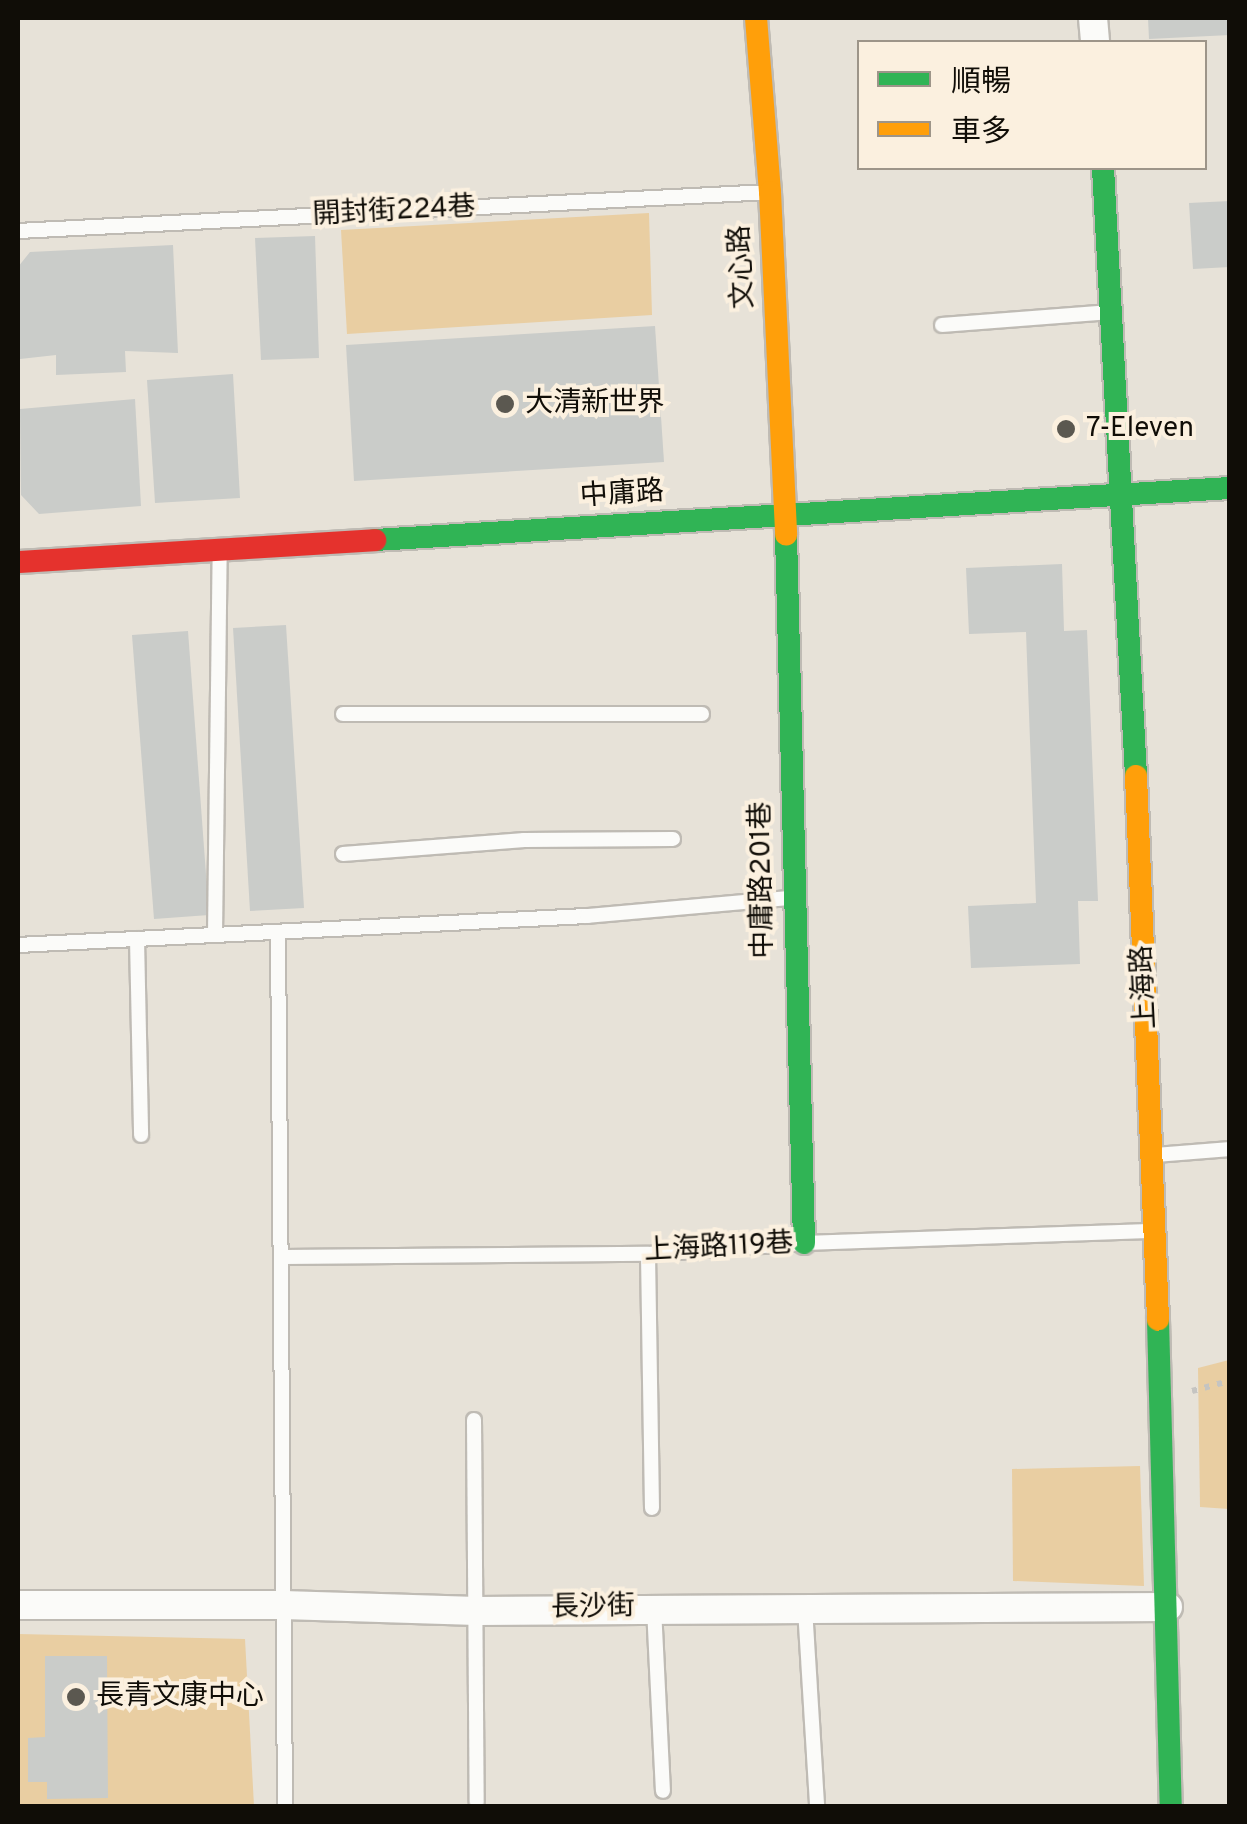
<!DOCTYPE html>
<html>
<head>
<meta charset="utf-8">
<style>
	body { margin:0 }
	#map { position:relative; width:1247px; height:1824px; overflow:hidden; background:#e7e2d8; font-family:Overpass,"Noto Sans TC",sans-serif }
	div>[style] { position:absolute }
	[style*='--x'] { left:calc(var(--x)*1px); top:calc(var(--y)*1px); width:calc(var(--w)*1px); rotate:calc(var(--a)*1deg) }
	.green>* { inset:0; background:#e9cea2 }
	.building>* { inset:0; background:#caccc9 }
	.path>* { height:6px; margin-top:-3px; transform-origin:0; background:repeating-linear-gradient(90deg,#c5c4c1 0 5px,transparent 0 13px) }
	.roads { filter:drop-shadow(2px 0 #bfbbb4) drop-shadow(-2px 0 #bfbbb4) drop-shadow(0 2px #bfbbb4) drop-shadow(0 -2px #bfbbb4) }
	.lane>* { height:14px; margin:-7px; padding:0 7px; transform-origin:7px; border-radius:7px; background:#fbfbf9 }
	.street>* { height:28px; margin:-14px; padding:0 14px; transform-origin:14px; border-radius:14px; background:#fbfbf9 }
	.fast>* { height:22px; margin:-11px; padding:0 11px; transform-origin:11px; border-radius:11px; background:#30b455 }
	.slow>* { height:22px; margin:-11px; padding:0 11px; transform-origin:11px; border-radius:11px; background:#ff9f0a }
	.jam>* { height:22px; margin:-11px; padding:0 11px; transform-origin:11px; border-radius:11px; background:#e5322d }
	.dots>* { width:28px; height:28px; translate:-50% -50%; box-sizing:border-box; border:5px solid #fbf0df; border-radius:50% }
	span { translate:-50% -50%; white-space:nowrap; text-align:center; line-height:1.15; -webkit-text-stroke:8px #fbf0df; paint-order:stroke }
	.street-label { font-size:28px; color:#100d07 }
	.poi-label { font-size:28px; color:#100d07 }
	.left { translate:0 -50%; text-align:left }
	.frame { position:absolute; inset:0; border:20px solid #100d07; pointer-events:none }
	.legend { position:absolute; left:857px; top:40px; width:350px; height:130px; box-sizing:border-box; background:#fbf0df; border:2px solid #9d9589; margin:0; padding:12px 18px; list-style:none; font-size:30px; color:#100d07 }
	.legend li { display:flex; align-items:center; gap:20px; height:50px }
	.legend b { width:50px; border:2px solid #9d9589 }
</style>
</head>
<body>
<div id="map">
	<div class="green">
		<div style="clip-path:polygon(649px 213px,652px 315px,347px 334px,341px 230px)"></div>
		<div style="clip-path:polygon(1229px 1360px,1229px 1509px,1200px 1507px,1198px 1368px)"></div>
		<div style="clip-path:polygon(1140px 1466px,1144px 1586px,1013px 1581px,1012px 1469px)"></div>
		<div style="clip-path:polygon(18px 1634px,245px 1639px,254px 1806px,18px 1806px)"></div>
	</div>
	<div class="building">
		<div style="clip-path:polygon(1148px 18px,1230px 18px,1230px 35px,1149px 39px)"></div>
		<div style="clip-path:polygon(1230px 201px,1230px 267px,1193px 269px,1189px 203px)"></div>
		<div style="clip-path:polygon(315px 236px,319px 358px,261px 360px,255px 238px)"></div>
		<div style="clip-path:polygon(173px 245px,178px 353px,125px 351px,126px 372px,56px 375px,56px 355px,20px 359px,18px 267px,30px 252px)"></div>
		<div style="clip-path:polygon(655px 326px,664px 462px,354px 481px,346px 345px)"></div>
		<div style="clip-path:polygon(233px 374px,240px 498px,155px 503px,147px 380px)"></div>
		<div style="clip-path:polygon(135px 399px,141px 506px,39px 514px,21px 495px,20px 409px)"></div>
		<div style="clip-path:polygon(1062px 564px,1064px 631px,1087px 630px,1098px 901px,1078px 901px,1080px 964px,971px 968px,968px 906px,1036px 903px,1026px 632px,969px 634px,966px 568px)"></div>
		<div style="clip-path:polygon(286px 625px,304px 908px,250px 911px,233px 628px)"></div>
		<div style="clip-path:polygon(188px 631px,209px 915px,154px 919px,132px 635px)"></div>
		<div style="clip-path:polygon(45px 1656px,107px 1656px,108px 1798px,47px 1799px,47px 1782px,28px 1782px,28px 1738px,45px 1737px)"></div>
	</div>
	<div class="path">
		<div style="--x:1192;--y:1391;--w:39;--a:-15"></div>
	</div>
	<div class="roads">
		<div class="lane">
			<div style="--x:18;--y:231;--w:752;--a:-2.97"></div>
			<div style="--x:942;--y:325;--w:169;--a:-4.4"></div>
			<div style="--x:343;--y:714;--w:359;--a:0"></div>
			<div style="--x:343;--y:854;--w:182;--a:-4.4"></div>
			<div style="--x:524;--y:840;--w:149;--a:-0.4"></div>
			<div style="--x:278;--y:932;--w:874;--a:89.54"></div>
			<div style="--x:215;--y:935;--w:384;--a:-89.3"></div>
			<div style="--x:137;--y:939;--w:196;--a:88.8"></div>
			<div style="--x:18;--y:945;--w:570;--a:-2.92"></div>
			<div style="--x:587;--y:916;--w:204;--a:-5.1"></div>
			<div style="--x:1156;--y:1155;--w:74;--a:-4.6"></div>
			<div style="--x:648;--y:1254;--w:254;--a:89.1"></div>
			<div style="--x:284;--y:1257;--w:364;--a:-0.5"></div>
			<div style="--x:648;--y:1254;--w:156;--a:-4"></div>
			<div style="--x:804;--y:1243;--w:345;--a:-2"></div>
			<div style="--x:474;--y:1420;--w:382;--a:89.6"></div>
			<div style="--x:654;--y:1608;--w:183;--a:87.2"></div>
			<div style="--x:805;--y:1608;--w:198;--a:86.5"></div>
		</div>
		<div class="street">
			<div style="--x:1093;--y:18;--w:24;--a:85"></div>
			<div style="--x:18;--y:1605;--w:265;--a:0"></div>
			<div style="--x:283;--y:1605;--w:194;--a:1.8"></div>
			<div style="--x:477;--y:1611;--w:691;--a:-0.33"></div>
		</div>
		<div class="fast">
			<div style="--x:1103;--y:168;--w:609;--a:86.89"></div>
			<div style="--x:786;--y:535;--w:708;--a:88.54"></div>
			<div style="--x:375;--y:540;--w:857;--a:-3.48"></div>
			<div style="--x:1158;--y:1320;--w:486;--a:88.5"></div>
		</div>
		<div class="slow">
			<div style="--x:756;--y:18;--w:175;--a:85.4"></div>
			<div style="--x:770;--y:192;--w:343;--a:87.3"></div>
			<div style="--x:1136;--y:776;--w:544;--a:87.68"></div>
		</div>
		<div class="jam">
			<div style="--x:18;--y:562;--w:358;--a:-3.5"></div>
		</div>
	</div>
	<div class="dots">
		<div style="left:505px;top:404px;background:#5b5850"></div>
		<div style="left:1066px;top:429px;background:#5b5850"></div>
		<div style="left:76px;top:1697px;background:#5b5850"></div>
	</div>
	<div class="street-label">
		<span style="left:394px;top:212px;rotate:-3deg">開封街224巷</span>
		<span style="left:743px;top:267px;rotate:-93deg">文心路</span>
		<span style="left:622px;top:495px;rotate:-4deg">中庸路</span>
		<span style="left:763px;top:880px;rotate:-91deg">中庸路201巷</span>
		<span style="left:1145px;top:987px;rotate:-93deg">上海路</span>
		<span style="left:719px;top:1248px;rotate:-3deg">上海路119巷</span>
		<span style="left:593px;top:1608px;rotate:-1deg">長沙街</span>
	</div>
	<div class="poi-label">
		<span class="left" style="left:525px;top:404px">大清新世界</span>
		<span class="left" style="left:1086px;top:429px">7-Eleven</span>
		<span class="left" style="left:96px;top:1697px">長青文康中心</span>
	</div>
	<div class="frame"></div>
	<ul class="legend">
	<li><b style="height:12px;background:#30b455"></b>順暢</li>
	<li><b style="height:12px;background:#ff9f0a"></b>車多</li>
	</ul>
</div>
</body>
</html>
